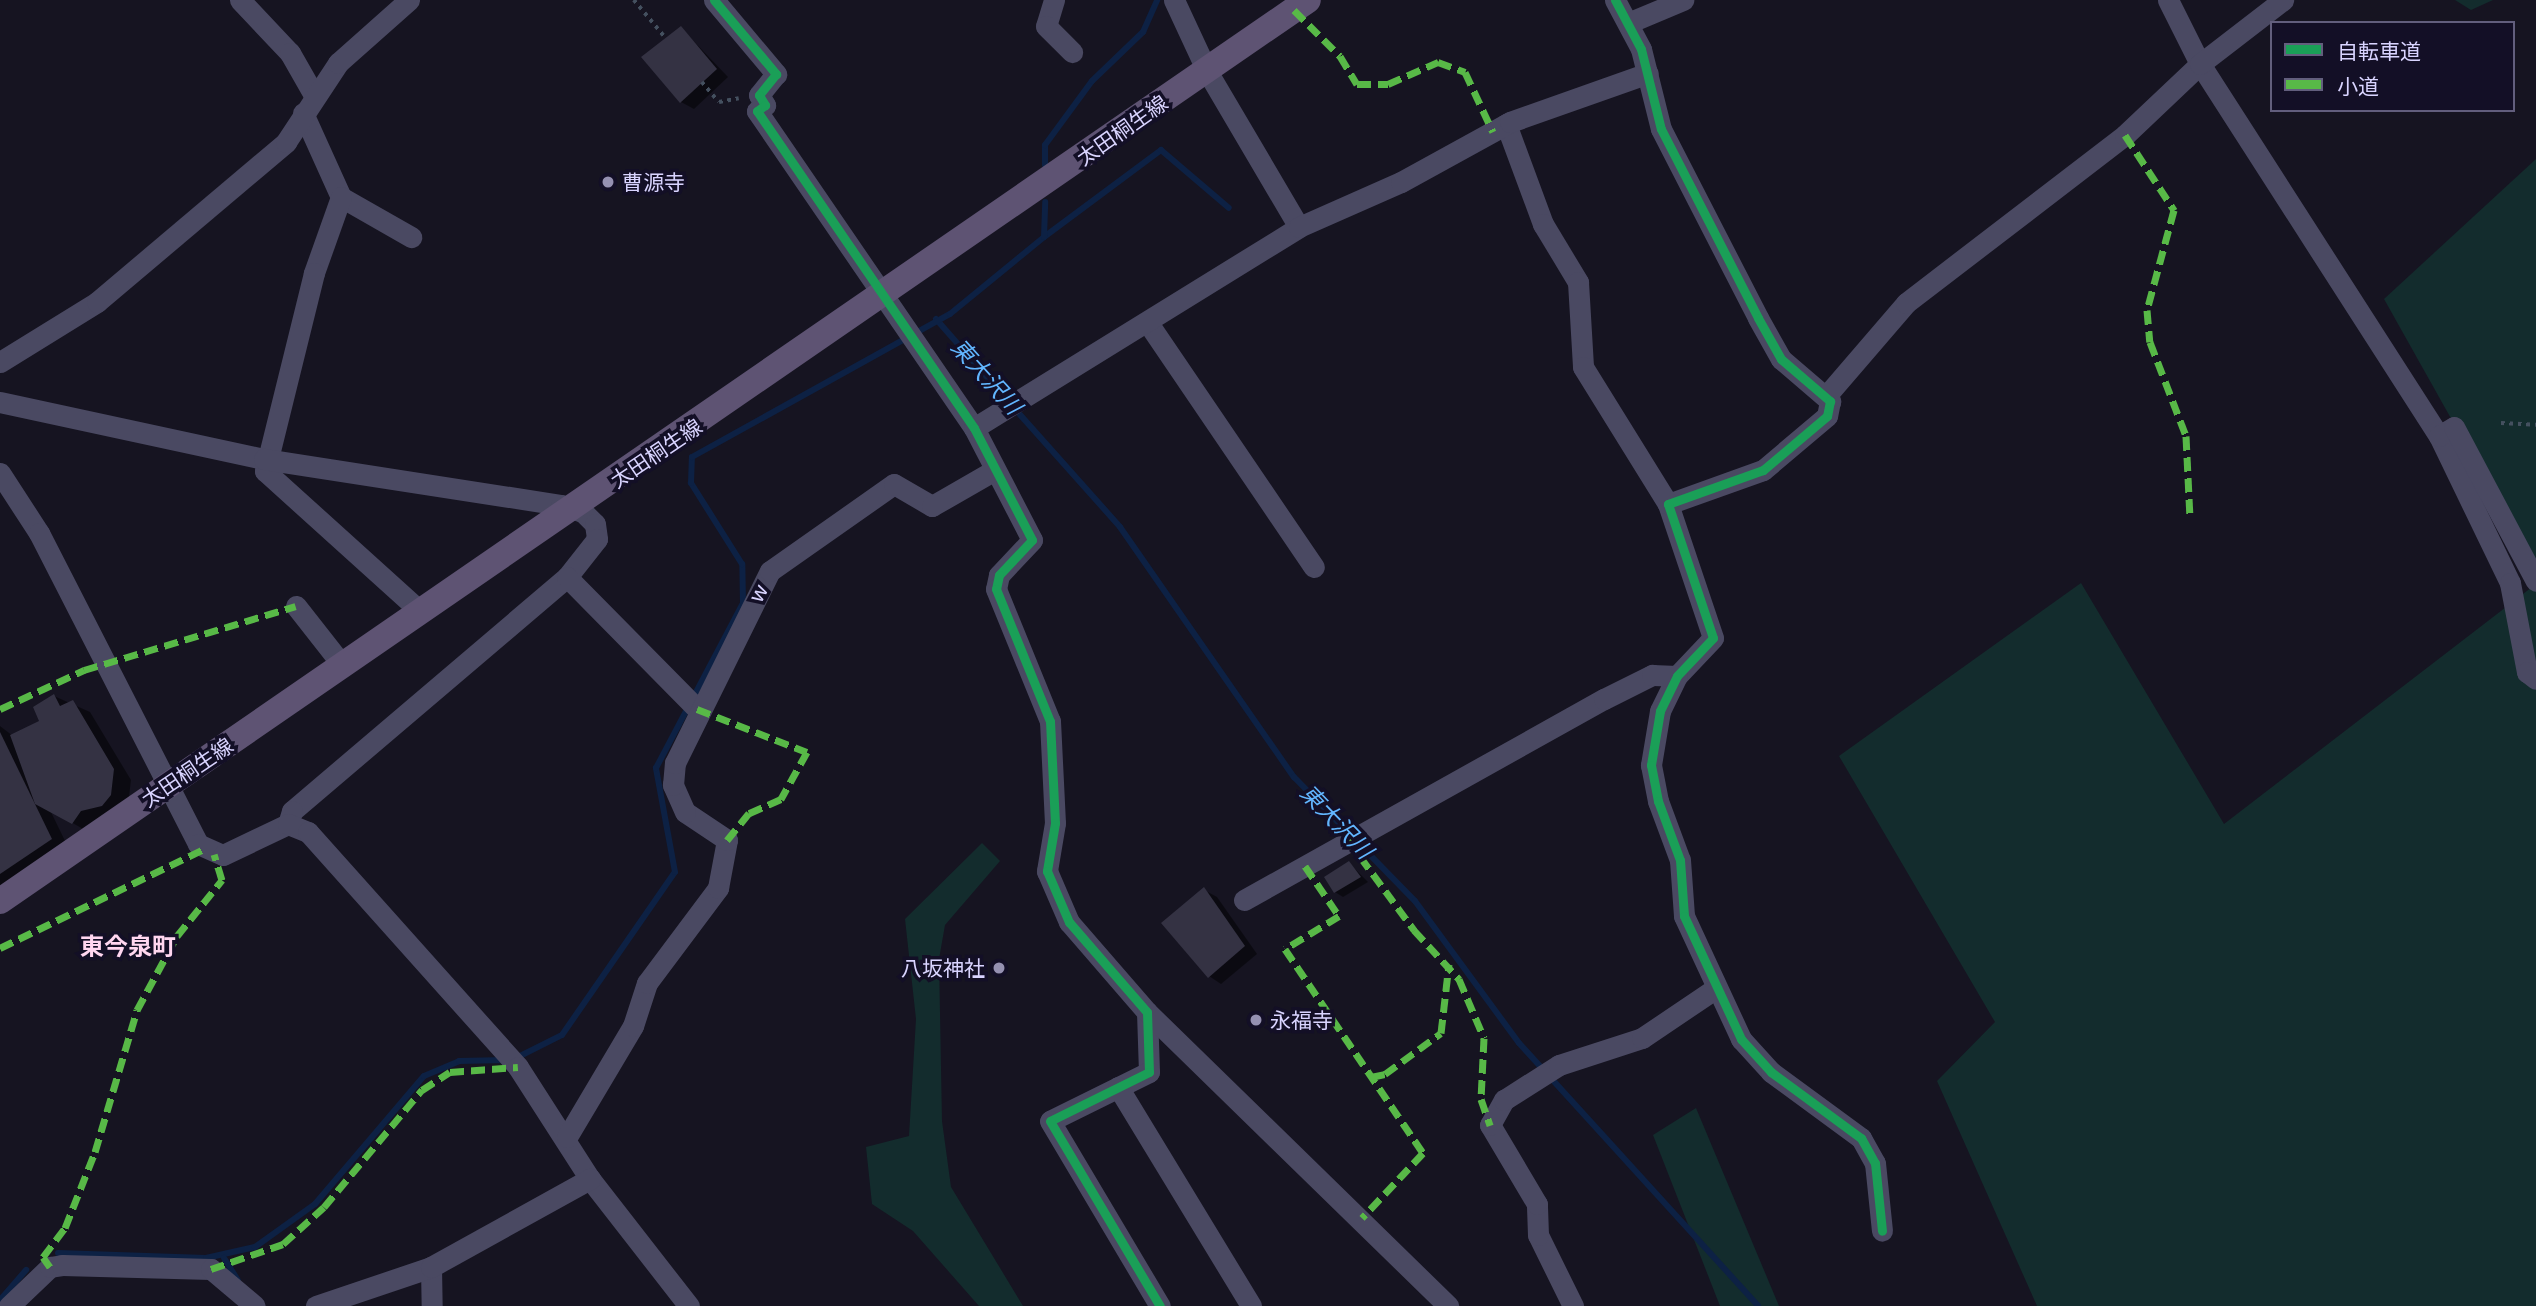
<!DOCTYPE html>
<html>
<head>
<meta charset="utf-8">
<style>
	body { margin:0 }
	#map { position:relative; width:2536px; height:1306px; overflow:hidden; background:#161421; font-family:"Noto Sans","Noto Sans JP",sans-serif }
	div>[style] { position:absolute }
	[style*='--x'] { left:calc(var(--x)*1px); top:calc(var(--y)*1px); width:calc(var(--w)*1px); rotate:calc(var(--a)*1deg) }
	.green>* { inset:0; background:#132c2d }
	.shadow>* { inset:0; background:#0007 }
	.stream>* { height:6px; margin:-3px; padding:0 3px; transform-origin:3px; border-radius:3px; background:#0d2144 }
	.building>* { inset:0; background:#343243 }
	.path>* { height:3.5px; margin-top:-1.75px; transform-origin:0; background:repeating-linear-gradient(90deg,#44505f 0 3.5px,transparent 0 8.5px) }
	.minor>* { height:21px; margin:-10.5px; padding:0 10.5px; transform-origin:10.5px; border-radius:10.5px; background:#4a4962 }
	.major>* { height:26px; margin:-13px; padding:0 13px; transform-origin:13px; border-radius:13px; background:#5e5373 }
	.quiet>* { height:7px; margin-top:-3.5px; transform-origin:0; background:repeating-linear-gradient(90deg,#58b947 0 14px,transparent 0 21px) }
	.cycleway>* { height:9px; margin:-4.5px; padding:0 4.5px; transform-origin:4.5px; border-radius:4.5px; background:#1a9f57 }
	.dots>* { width:19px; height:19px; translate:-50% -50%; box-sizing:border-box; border:4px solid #130f26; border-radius:50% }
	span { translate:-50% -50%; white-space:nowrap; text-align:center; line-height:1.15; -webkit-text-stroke:7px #130f26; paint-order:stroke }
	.street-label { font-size:21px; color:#d9d4ff }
	.poi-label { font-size:21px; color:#d9d4ff }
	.left { translate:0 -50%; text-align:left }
	.right { translate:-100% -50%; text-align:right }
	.water-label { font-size:23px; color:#62b6ff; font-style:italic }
	.quarter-label { font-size:24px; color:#ffd6f0; font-weight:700 }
	.legend { position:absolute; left:2270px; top:21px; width:245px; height:91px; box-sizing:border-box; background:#130f26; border:2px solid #625e7d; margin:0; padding:9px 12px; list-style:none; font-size:21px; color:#d9d4ff }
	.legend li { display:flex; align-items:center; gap:14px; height:35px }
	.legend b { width:35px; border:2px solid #625e7d }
</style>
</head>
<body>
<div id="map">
	<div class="green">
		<div style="clip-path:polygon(2455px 0,2493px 0,2471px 10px)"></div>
		<div style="clip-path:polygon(2536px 159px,2536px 570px,2384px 299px)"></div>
		<div style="clip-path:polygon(2081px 583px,2224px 824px,2536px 584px,2536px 1306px,2037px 1306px,1937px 1081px,1995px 1022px,1839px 756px)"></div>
		<div style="clip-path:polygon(982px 843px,1000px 861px,945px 925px,939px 959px,942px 1121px,951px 1187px,1023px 1306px,979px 1306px,913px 1231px,872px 1204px,866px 1147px,909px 1136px,916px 1019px,905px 919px)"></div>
		<div style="clip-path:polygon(1696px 1108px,1779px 1306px,1720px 1306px,1653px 1135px)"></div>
	</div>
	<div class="shadow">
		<div style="clip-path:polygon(681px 28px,728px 77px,694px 109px,681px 102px)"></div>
		<div style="clip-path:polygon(54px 696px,90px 712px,131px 780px,128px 805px,90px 833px,50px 810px,69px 849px,0 895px,0 726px,13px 736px,42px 722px)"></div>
		<div style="clip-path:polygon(1349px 863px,1368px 882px,1343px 897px,1335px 892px)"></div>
		<div style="clip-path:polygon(1204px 890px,1217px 897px,1257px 954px,1221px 984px,1209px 976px)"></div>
	</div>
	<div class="stream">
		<div style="--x:1045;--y:165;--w:20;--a:-90"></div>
		<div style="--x:1045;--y:145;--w:79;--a:-53.7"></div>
		<div style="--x:1092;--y:81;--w:71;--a:-43.9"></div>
		<div style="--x:1143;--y:32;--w:35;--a:-66"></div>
		<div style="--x:1044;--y:237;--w:146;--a:-36.6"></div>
		<div style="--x:1161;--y:150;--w:89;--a:40.5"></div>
		<div style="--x:936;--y:319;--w:109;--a:48.7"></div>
		<div style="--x:1015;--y:409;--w:158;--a:48.3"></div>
		<div style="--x:1120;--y:527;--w:305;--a:55.2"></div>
		<div style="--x:1294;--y:777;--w:173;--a:45.7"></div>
		<div style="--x:1415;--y:901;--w:176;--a:53.8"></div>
		<div style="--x:1519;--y:1043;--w:355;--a:47.7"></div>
		<div style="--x:516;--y:1058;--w:51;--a:-26.6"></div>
		<div style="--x:562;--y:1035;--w:198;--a:-55.3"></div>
		<div style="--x:675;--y:872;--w:106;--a:-100.4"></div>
		<div style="--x:656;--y:768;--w:187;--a:-62.2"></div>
		<div style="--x:743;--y:603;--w:39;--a:-91"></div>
		<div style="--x:742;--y:564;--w:96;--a:-122.2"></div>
		<div style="--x:691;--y:483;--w:26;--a:-88"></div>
		<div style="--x:692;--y:457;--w:295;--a:-29"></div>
		<div style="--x:950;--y:314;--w:122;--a:-39.3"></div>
		<div style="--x:1044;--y:237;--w:35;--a:-88"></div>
		<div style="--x:58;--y:1253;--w:148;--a:1.9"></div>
		<div style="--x:206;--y:1258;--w:50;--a:-12.7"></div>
		<div style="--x:255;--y:1247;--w:74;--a:-35.6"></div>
		<div style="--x:315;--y:1204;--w:168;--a:-49.6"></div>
		<div style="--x:424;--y:1076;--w:38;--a:-23"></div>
		<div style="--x:459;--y:1061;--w:47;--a:-1.2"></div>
		<div style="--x:224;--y:1258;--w:26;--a:58"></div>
		<div style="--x:0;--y:1300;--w:40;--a:-49"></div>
	</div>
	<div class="building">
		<div style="clip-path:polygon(681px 26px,717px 69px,680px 103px,641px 57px)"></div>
		<div style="clip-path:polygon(54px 694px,60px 706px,73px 700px,114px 769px,111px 795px,102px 806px,81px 811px,72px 824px,35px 804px,10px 735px,39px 721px,33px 707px)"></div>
		<div style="clip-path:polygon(0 732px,52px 839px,0 874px)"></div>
		<div style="clip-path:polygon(1349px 861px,1361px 877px,1334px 893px,1324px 877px)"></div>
		<div style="clip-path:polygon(1204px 887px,1245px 946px,1208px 978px,1161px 923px)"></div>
	</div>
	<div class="path">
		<div style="--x:634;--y:0;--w:47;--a:50.2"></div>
		<div style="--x:702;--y:82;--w:26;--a:50"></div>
		<div style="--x:719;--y:102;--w:20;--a:-11"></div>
		<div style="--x:2501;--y:423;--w:35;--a:3"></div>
	</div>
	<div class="minor">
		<div style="--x:240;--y:0;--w:73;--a:46.7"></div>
		<div style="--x:290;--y:53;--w:48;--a:60.3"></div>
		<div style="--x:714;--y:0;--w:97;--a:50"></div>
		<div style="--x:776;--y:74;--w:27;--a:129"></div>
		<div style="--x:759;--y:95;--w:12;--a:59"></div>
		<div style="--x:765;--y:105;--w:10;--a:143"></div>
		<div style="--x:757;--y:111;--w:384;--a:55.6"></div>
		<div style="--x:974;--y:428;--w:126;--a:62.6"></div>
		<div style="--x:1032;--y:540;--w:48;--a:133.3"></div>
		<div style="--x:999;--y:575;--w:14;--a:102"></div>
		<div style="--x:996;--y:589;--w:143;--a:67.8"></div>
		<div style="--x:1050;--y:721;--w:102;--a:87.2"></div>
		<div style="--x:1055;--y:823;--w:49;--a:99.5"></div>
		<div style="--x:1047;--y:871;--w:56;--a:66.7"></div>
		<div style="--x:1069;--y:922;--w:119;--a:49.1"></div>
		<div style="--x:1147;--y:1012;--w:60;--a:88.1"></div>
		<div style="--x:1149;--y:1072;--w:110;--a:153.7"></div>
		<div style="--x:1050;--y:1121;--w:215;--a:59.3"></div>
		<div style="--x:1054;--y:0;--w:27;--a:107"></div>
		<div style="--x:1046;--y:26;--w:37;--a:45"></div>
		<div style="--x:1174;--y:0;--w:78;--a:65.1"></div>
		<div style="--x:1207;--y:71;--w:181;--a:59.5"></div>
		<div style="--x:1615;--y:0;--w:55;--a:62"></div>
		<div style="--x:1641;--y:49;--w:82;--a:76"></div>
		<div style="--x:1661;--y:129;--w:212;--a:62.8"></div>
		<div style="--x:1758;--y:318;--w:47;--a:60.7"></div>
		<div style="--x:1781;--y:359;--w:65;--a:40.6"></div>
		<div style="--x:1830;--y:401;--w:15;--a:101"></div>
		<div style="--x:1827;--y:416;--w:84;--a:139.8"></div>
		<div style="--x:1763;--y:470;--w:101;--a:160.3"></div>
		<div style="--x:1668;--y:504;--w:141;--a:71.4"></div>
		<div style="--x:1713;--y:638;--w:52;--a:133.5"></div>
		<div style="--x:1677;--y:676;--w:39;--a:116"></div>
		<div style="--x:1660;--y:711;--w:55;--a:99.5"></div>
		<div style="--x:1651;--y:765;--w:37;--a:79"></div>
		<div style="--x:1658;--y:801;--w:63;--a:69.6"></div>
		<div style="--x:1680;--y:860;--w:56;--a:85.9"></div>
		<div style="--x:1684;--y:916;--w:136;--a:65.1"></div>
		<div style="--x:1741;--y:1039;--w:45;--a:47.7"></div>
		<div style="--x:1771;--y:1072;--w:112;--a:36.3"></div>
		<div style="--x:1861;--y:1138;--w:29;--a:61"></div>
		<div style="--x:1875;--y:1163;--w:68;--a:84.1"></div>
		<div style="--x:2168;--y:0;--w:72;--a:63.4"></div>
		<div style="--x:2200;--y:64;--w:442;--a:57.3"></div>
		<div style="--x:2439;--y:436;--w:163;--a:64.2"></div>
		<div style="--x:2510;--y:583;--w:91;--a:79.2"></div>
		<div style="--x:2527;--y:672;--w:11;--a:38"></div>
		<div style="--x:1628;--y:23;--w:60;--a:-22.7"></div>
		<div style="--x:303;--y:113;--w:92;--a:65.7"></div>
		<div style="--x:341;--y:197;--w:81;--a:29.7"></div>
		<div style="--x:1506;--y:124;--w:107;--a:69.7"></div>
		<div style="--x:1543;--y:224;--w:68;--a:58.9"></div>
		<div style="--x:1578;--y:282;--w:85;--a:86.6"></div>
		<div style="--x:1583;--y:367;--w:161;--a:58.2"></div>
		<div style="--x:341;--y:197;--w:81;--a:109.6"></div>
		<div style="--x:314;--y:273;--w:204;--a:103.9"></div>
		<div style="--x:265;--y:471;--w:210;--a:42.1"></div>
		<div style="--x:1148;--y:323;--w:295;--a:55.8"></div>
		<div style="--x:0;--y:362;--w:114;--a:-31.7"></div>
		<div style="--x:97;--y:302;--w:248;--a:-40.2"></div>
		<div style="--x:286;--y:142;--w:95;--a:-56.6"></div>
		<div style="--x:338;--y:63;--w:95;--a:-41.6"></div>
		<div style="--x:1827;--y:395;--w:121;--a:-49.3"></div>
		<div style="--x:1906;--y:303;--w:276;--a:-37.5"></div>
		<div style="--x:2125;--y:135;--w:103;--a:-43.4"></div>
		<div style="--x:2200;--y:64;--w:105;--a:-37.6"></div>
		<div style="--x:0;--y:402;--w:270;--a:12.2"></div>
		<div style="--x:264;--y:459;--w:301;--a:8.8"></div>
		<div style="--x:561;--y:505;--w:23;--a:18"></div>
		<div style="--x:583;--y:512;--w:17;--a:45"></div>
		<div style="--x:595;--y:524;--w:15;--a:82"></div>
		<div style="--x:597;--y:539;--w:48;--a:128.3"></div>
		<div style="--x:567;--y:577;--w:361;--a:139.6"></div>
		<div style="--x:292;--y:811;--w:14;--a:107"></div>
		<div style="--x:974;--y:428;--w:382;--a:-31.7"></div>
		<div style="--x:1299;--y:227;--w:111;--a:-23.8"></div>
		<div style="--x:1401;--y:182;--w:124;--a:-28.8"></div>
		<div style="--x:1510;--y:122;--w:146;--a:-19.5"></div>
		<div style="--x:2439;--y:436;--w:17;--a:-31"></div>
		<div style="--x:2454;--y:427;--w:174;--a:62"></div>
		<div style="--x:0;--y:473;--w:72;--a:57"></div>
		<div style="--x:39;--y:533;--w:349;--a:62.9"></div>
		<div style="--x:198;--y:844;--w:27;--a:24"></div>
		<div style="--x:223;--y:855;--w:72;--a:-25.5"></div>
		<div style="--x:288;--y:824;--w:22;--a:22"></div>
		<div style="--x:308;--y:832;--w:315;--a:48.2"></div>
		<div style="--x:518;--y:1067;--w:133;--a:57.3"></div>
		<div style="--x:590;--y:1179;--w:161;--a:52.1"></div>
		<div style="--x:567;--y:577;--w:185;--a:45.4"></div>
		<div style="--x:296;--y:606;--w:76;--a:51.9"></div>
		<div style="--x:1244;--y:900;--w:412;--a:-29.2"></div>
		<div style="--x:1604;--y:699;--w:54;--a:-26.6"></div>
		<div style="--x:1652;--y:675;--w:25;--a:2"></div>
		<div style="--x:1147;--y:1012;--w:421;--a:44.3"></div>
		<div style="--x:1118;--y:1087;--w:256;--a:58.7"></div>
		<div style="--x:567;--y:1137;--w:129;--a:-59.3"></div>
		<div style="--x:633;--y:1026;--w:45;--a:-72"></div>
		<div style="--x:647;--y:983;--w:119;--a:-53.2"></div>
		<div style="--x:718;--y:888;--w:49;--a:-79.4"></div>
		<div style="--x:727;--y:840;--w:50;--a:-146.3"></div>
		<div style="--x:685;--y:812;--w:30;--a:-114"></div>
		<div style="--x:673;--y:785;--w:22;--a:-85"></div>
		<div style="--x:675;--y:763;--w:214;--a:-63.7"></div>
		<div style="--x:770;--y:571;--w:151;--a:-35.1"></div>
		<div style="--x:894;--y:484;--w:44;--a:30.1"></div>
		<div style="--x:932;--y:506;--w:70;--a:-29.8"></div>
		<div style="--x:431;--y:1267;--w:39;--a:89"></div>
		<div style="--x:9;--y:1306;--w:57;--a:-43.6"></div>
		<div style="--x:50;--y:1267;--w:12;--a:-9"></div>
		<div style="--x:62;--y:1265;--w:149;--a:1.5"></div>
		<div style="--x:211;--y:1269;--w:57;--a:40.1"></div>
		<div style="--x:316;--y:1306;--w:121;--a:-18.7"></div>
		<div style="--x:431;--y:1267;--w:182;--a:-29"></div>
		<div style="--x:1573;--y:1306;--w:79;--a:-116.2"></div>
		<div style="--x:1538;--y:1235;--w:31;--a:-92"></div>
		<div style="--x:1537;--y:1204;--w:92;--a:-120.7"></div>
		<div style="--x:1490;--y:1125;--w:29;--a:-61"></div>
		<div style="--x:1504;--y:1100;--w:65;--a:-32.5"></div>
		<div style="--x:1559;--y:1065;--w:87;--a:-18"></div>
		<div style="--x:1642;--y:1038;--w:89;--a:-34"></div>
	</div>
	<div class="major">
		<div style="--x:0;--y:901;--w:1588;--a:-34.56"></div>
	</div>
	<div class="quiet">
		<div style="--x:1294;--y:10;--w:65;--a:45"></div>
		<div style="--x:1340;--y:56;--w:33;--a:59"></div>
		<div style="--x:1357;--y:84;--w:31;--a:0"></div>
		<div style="--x:1388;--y:84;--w:55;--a:-23.7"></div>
		<div style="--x:1438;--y:62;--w:29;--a:20"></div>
		<div style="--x:1465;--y:72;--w:66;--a:65"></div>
		<div style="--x:2125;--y:135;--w:90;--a:56.8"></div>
		<div style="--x:2174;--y:210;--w:104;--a:105.1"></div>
		<div style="--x:2147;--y:310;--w:32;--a:85"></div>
		<div style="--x:2150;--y:342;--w:101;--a:69"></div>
		<div style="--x:2186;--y:436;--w:81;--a:87.2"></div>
		<div style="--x:0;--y:709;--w:93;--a:-24.9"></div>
		<div style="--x:84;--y:670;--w:221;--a:-16.8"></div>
		<div style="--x:697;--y:709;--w:118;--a:21.4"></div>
		<div style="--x:807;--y:752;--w:54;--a:119"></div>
		<div style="--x:781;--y:799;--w:35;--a:156"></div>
		<div style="--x:749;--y:813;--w:35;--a:129"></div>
		<div style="--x:1348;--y:840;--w:112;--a:53.7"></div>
		<div style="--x:1414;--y:930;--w:67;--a:47.4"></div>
		<div style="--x:1459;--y:979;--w:64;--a:67"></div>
		<div style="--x:1484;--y:1038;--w:61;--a:92.8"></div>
		<div style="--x:1481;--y:1099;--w:28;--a:71"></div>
		<div style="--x:1305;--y:866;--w:60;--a:55.8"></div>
		<div style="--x:1339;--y:916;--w:63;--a:148.6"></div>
		<div style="--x:1285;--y:949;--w:246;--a:55.9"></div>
		<div style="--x:1423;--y:1153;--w:89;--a:133.2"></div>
		<div style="--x:0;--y:948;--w:227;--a:-25.9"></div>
		<div style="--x:1371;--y:1077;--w:14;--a:-12"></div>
		<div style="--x:1385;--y:1074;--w:69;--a:-36.2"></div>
		<div style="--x:1441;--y:1033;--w:69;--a:-83.4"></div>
		<div style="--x:50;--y:1267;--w:12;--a:-125"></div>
		<div style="--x:43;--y:1257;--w:36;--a:-53"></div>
		<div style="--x:65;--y:1228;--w:82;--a:-68.5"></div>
		<div style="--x:95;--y:1152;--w:148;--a:-73.5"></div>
		<div style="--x:137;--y:1010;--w:84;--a:-61.6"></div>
		<div style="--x:177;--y:936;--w:72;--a:-51.2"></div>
		<div style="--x:222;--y:880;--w:27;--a:-107"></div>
		<div style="--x:211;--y:1269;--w:76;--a:-19.1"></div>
		<div style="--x:283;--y:1244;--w:55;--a:-42.1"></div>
		<div style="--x:324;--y:1207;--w:153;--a:-50.1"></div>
		<div style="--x:422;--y:1090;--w:33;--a:-33"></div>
		<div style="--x:450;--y:1072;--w:68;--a:-4.2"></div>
	</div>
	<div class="cycleway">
		<div style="--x:714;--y:0;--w:97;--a:50"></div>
		<div style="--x:776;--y:74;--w:27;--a:129"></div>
		<div style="--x:759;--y:95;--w:12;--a:59"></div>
		<div style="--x:765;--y:105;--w:10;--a:143"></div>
		<div style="--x:757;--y:111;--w:384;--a:55.6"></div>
		<div style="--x:974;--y:428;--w:126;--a:62.6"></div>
		<div style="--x:1032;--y:540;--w:48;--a:133.3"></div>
		<div style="--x:999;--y:575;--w:14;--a:102"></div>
		<div style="--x:996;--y:589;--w:143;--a:67.8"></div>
		<div style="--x:1050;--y:721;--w:102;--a:87.2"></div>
		<div style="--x:1055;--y:823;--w:49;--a:99.5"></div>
		<div style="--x:1047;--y:871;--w:56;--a:66.7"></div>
		<div style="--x:1069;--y:922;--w:119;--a:49.1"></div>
		<div style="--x:1147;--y:1012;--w:60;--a:88.1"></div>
		<div style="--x:1149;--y:1072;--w:110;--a:153.7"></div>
		<div style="--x:1050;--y:1121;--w:215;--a:59.3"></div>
		<div style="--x:1615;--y:0;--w:55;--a:62"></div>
		<div style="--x:1641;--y:49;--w:82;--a:76"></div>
		<div style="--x:1661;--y:129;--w:212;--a:62.8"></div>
		<div style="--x:1758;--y:318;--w:47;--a:60.7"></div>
		<div style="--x:1781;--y:359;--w:65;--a:40.6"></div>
		<div style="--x:1830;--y:401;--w:15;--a:101"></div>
		<div style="--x:1827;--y:416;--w:84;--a:139.8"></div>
		<div style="--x:1763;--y:470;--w:101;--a:160.3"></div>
		<div style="--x:1668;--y:504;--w:141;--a:71.4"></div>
		<div style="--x:1713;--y:638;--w:52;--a:133.5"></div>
		<div style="--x:1677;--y:676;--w:39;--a:116"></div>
		<div style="--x:1660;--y:711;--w:55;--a:99.5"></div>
		<div style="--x:1651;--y:765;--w:37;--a:79"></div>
		<div style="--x:1658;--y:801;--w:63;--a:69.6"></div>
		<div style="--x:1680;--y:860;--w:56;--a:85.9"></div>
		<div style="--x:1684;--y:916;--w:136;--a:65.1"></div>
		<div style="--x:1741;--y:1039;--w:45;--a:47.7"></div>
		<div style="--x:1771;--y:1072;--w:112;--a:36.3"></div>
		<div style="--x:1861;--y:1138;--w:29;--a:61"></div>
		<div style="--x:1875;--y:1163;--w:68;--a:84.1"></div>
	</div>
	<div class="dots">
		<div style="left:608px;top:182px;background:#9591b1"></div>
		<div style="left:999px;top:968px;background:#9591b1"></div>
		<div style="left:1256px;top:1020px;background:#9591b1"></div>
	</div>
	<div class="street-label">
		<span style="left:1122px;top:130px;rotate:-35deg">太田桐生線</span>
		<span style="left:656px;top:453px;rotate:-34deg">太田桐生線</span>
		<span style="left:758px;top:593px;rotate:-62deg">w</span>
		<span style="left:187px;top:772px;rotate:-34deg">太田桐生線</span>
	</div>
	<div class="poi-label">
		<span class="left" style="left:622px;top:182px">曹源寺</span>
		<span class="right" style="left:985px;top:968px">八坂神社</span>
		<span class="left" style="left:1270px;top:1020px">永福寺</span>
	</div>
	<div class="water-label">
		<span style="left:987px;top:376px;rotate:48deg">東大沢川</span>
		<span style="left:1337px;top:821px;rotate:46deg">東大沢川</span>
	</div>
	<div class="quarter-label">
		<span style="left:128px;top:946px">東今泉町</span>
	</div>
	<ul class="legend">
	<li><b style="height:9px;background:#1a9f57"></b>自転車道</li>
	<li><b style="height:9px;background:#58b947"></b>小道</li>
	</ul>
</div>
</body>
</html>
